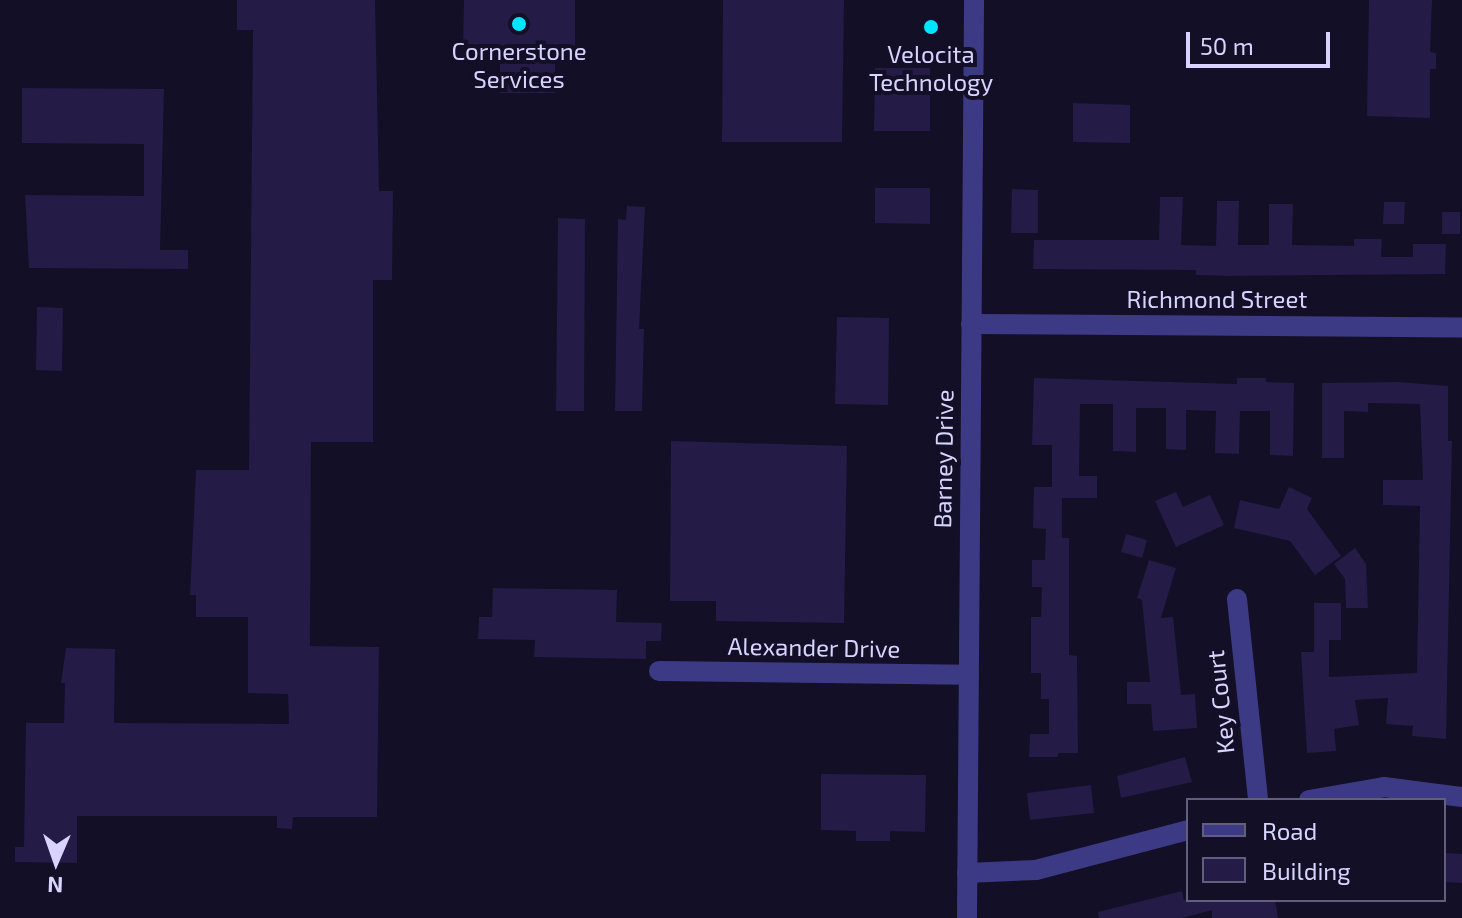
<!DOCTYPE html>
<html>
<head>
<meta charset="utf-8">
<style>
	body { margin:0 }
	#map { position:relative; width:1462px; height:918px; overflow:hidden; background:#130f26; font-family:"Exo 2",sans-serif }
	div>[style] { position:absolute }
	[style*='--x'] { left:calc(var(--x)*1px); top:calc(var(--y)*1px); width:calc(var(--w)*1px); rotate:calc(var(--a)*1deg) }
	.building>* { inset:0; background:#241b47 }
	.minor>* { height:20px; margin:-10px; padding:0 10px; transform-origin:10px; border-radius:10px; background:#3d3a85 }
	.dots>* { width:22px; height:22px; translate:-50% -50%; box-sizing:border-box; border:4px solid #130f26; border-radius:50% }
	span { translate:-50% -50%; white-space:nowrap; text-align:center; line-height:1.15; -webkit-text-stroke:8px #130f26; paint-order:stroke }
	.poi-label { font-size:24px; color:#d9d4ff }
	.street-label { font-size:24px; color:#d9d4ff }
	.legend { position:absolute; left:1186px; top:798px; width:260px; height:104px; box-sizing:border-box; background:#130f26; border:2px solid #625e7d; margin:0; padding:10px 14px; list-style:none; font-size:24px; color:#d9d4ff }
	.legend li { display:flex; align-items:center; gap:16px; height:40px }
	.legend b { width:40px; border:2px solid #625e7d }
	.north { position:absolute; left:16px; top:822px; width:80px; height:80px; -webkit-text-stroke:6px #130f26; paint-order:stroke; rotate:182deg; font-size:22px; font-weight:700; line-height:32px; text-align:center; color:#d9d4ff }
	.north::after { content:''; display:block; margin:auto; width:28px; height:36px; background:#d9d4ff; clip-path:polygon(50% 0,100% 100%,50% 72%,0 100%) }
	.scale { position:absolute; left:1186px; top:32px; width:144px; height:36px; box-sizing:border-box; border:4px solid #d9d4ff; border-top:0; padding-left:10px; font-size:24px; line-height:28px; white-space:nowrap; color:#d9d4ff; -webkit-text-stroke:6px #130f26; paint-order:stroke }
</style>
</head>
<body>
<div id="map">
	<div class="building">
		<div style="clip-path:polygon(237px 0,375px 0,379px 191px,393px 191px,392px 280px,373px 280px,373px 442px,311px 442px,310px 646px,379px 647px,377px 817px,293px 817px,292px 829px,277px 828px,277px 816px,77px 816px,77px 863px,15px 862px,15px 847px,24px 847px,26px 723px,64px 723px,65px 683px,61px 683px,66px 648px,115px 649px,114px 723px,289px 724px,288px 694px,248px 693px,248px 617px,196px 617px,196px 595px,190px 595px,196px 470px,249px 470px,253px 30px,237px 30px)"></div>
		<div style="clip-path:polygon(464px 0,575px 0,575px 48px,555px 48px,555px 93px,500px 93px,500px 47px,463px 47px)"></div>
		<div style="clip-path:polygon(723px 0,844px 0,842px 142px,722px 142px)"></div>
		<div style="clip-path:polygon(1369px 0,1432px 0,1430px 52px,1436px 53px,1436px 69px,1430px 69px,1430px 118px,1367px 116px)"></div>
		<div style="clip-path:polygon(875px 68px,930px 68px,930px 131px,874px 131px)"></div>
		<div style="clip-path:polygon(22px 88px,164px 89px,160px 250px,188px 250px,188px 269px,29px 268px,25px 195px,144px 196px,144px 144px,22px 143px)"></div>
		<div style="clip-path:polygon(1073px 103px,1130px 105px,1130px 143px,1073px 142px)"></div>
		<div style="clip-path:polygon(875px 188px,930px 188px,930px 224px,875px 223px)"></div>
		<div style="clip-path:polygon(1012px 189px,1038px 190px,1038px 233px,1011px 233px)"></div>
		<div style="clip-path:polygon(1160px 197px,1183px 197px,1181px 245px,1216px 246px,1217px 201px,1239px 201px,1238px 245px,1269px 245px,1269px 204px,1293px 204px,1292px 245px,1354px 246px,1354px 239px,1382px 239px,1381px 257px,1413px 257px,1413px 244px,1446px 244px,1445px 274px,1228px 276px,1196px 275px,1196px 270px,1033px 269px,1034px 240px,1159px 240px)"></div>
		<div style="clip-path:polygon(1384px 202px,1405px 202px,1404px 224px,1383px 224px)"></div>
		<div style="clip-path:polygon(627px 206px,645px 207px,639px 329px,644px 329px,642px 411px,615px 411px,618px 219px,626px 220px)"></div>
		<div style="clip-path:polygon(1442px 212px,1460px 212px,1460px 234px,1442px 234px)"></div>
		<div style="clip-path:polygon(558px 218px,585px 219px,584px 411px,556px 411px)"></div>
		<div style="clip-path:polygon(37px 307px,63px 308px,62px 371px,36px 370px)"></div>
		<div style="clip-path:polygon(837px 317px,889px 318px,888px 405px,835px 404px)"></div>
		<div style="clip-path:polygon(1034px 378px,1237px 384px,1237px 378px,1266px 378px,1266px 382px,1294px 383px,1293px 456px,1270px 455px,1270px 411px,1240px 411px,1239px 454px,1215px 453px,1216px 411px,1186px 410px,1186px 450px,1166px 449px,1166px 408px,1136px 408px,1136px 452px,1113px 451px,1113px 404px,1080px 404px,1079px 476px,1097px 476px,1097px 498px,1062px 498px,1062px 538px,1069px 538px,1069px 655px,1077px 656px,1078px 753px,1058px 753px,1058px 757px,1029px 757px,1030px 734px,1049px 734px,1049px 699px,1041px 699px,1041px 673px,1031px 673px,1031px 617px,1041px 617px,1042px 587px,1032px 587px,1032px 560px,1045px 560px,1046px 529px,1033px 528px,1034px 487px,1052px 487px,1052px 445px,1032px 445px)"></div>
		<div style="clip-path:polygon(1399px 382px,1448px 386px,1448px 441px,1452px 441px,1446px 739px,1412px 736px,1413px 726px,1386px 724px,1388px 698px,1355px 700px,1359px 725px,1334px 729px,1336px 751px,1307px 753px,1301px 652px,1314px 652px,1314px 603px,1341px 603px,1341px 640px,1329px 640px,1329px 677px,1417px 673px,1420px 506px,1383px 505px,1383px 480px,1423px 480px,1420px 404px,1368px 403px,1368px 412px,1344px 411px,1344px 458px,1322px 458px,1322px 383px)"></div>
		<div style="clip-path:polygon(671px 441px,847px 446px,844px 623px,716px 621px,716px 601px,670px 601px)"></div>
		<div style="clip-path:polygon(1289px 487px,1312px 498px,1307px 509px,1341px 556px,1315px 575px,1290px 541px,1234px 528px,1240px 500px,1279px 509px)"></div>
		<div style="clip-path:polygon(1176px 492px,1183px 507px,1210px 495px,1224px 525px,1176px 547px,1155px 501px)"></div>
		<div style="clip-path:polygon(1126px 534px,1147px 540px,1142px 558px,1121px 552px)"></div>
		<div style="clip-path:polygon(1355px 548px,1366px 564px,1368px 608px,1346px 608px,1345px 579px,1334px 564px)"></div>
		<div style="clip-path:polygon(1149px 560px,1176px 568px,1161px 618px,1173px 617px,1181px 695px,1195px 694px,1197px 728px,1153px 731px,1151px 704px,1127px 704px,1127px 682px,1150px 682px,1142px 600px,1137px 598px)"></div>
		<div style="clip-path:polygon(493px 588px,617px 590px,616px 622px,662px 623px,661px 641px,646px 641px,646px 659px,534px 657px,535px 640px,478px 639px,479px 617px,492px 617px)"></div>
		<div style="clip-path:polygon(1185px 757px,1192px 782px,1121px 798px,1117px 776px)"></div>
		<div style="clip-path:polygon(821px 774px,926px 775px,925px 832px,890px 831px,890px 841px,856px 841px,856px 831px,821px 830px)"></div>
		<div style="clip-path:polygon(1091px 785px,1094px 813px,1030px 820px,1027px 793px)"></div>
		<div style="clip-path:polygon(1444px 853px,1462px 854px,1462px 883px,1444px 882px)"></div>
		<div style="clip-path:polygon(1182px 891px,1184px 900px,1275px 900px,1278px 918px,1212px 918px,1212px 910px,1182px 918px,1099px 918px,1098px 912px)"></div>
	</div>
	<div class="minor">
		<div style="--x:971;--y:324;--w:491;--a:0.4"></div>
		<div style="--x:1237;--y:599;--w:202;--a:84"></div>
		<div style="--x:659;--y:671;--w:308;--a:0.7"></div>
		<div style="--x:1309;--y:800;--w:76;--a:-9.8"></div>
		<div style="--x:1384;--y:787;--w:79;--a:7.3"></div>
		<div style="--x:967;--y:873;--w:69;--a:-2.5"></div>
		<div style="--x:1036;--y:870;--w:157;--a:-14.7"></div>
		<div style="--x:967;--y:918;--w:918;--a:-89.56"></div>
	</div>
	<div class="dots">
		<div style="left:519px;top:24px;background:#00e5ff"></div>
		<div style="left:931px;top:27px;background:#00e5ff"></div>
	</div>
	<div class="poi-label">
		<span style="left:519px;top:65px">Cornerstone<br>Services</span>
		<span style="left:931px;top:68px">Velocita<br>Technology</span>
	</div>
	<div class="street-label">
		<span style="left:1217px;top:299px">Richmond Street</span>
		<span style="left:943px;top:459px;rotate:-89deg">Barney Drive</span>
		<span style="left:814px;top:647px;rotate:1deg">Alexander Drive</span>
		<span style="left:1220px;top:702px;rotate:-96deg">Key Court</span>
	</div>
	<ul class="legend">
	<li><b style="height:10px;background:#3d3a85"></b>Road</li>
	<li><b style="height:22px;background:#241b47"></b>Building</li>
	</ul>
	<div class="north">N</div>
	<div class="scale">50 m</div>
</div>
</body>
</html>
